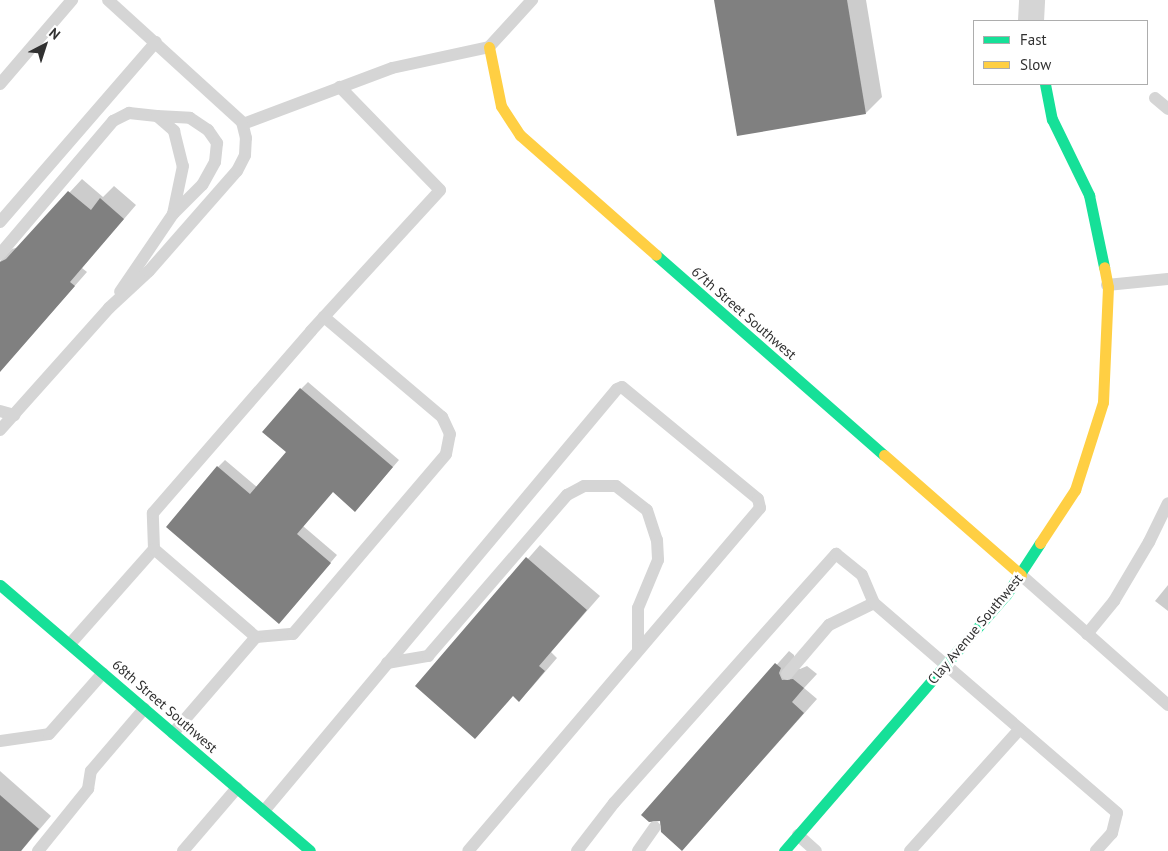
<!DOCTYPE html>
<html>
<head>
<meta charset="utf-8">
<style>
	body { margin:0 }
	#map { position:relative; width:1168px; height:851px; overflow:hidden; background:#fff; font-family:"PT Sans",sans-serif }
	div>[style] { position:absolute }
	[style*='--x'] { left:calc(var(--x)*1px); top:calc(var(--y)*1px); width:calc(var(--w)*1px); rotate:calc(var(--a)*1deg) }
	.shadow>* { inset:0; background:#0003 }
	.building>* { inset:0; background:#808080 }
	.lane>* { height:12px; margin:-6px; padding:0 6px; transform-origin:6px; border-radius:6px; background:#d5d5d5 }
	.street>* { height:26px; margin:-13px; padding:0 13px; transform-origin:13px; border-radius:13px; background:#d5d5d5 }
	.fast>* { height:11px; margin:-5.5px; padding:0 5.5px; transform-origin:5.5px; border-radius:5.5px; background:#16e098 }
	.slow>* { height:11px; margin:-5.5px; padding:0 5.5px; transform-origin:5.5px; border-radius:5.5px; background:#ffcf43 }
	span { translate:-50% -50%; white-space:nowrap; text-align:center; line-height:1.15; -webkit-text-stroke:5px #fff; paint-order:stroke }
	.street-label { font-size:14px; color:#313131 }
	.legend { position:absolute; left:973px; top:20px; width:175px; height:65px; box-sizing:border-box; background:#fff; border:1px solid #adadad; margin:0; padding:6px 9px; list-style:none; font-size:15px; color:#313131 }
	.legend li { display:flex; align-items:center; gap:10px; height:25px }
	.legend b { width:25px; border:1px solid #adadad }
	.north { position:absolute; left:20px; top:20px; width:50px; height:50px; -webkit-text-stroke:4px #fff; paint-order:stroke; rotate:40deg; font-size:14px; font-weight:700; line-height:20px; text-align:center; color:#313131 }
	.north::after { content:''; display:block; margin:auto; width:18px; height:22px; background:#313131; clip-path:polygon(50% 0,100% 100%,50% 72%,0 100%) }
</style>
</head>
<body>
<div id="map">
	<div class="shadow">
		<div style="clip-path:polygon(715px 0,866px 0,882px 97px,866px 113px)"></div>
		<div style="clip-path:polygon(82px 179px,103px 197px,114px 186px,136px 205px,82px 268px,87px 272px,0 371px,0 261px,12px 249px,19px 247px)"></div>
		<div style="clip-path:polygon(308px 382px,399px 460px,362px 503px,333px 491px,303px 526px,337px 555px,286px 615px,218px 467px,225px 460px,257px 487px,287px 452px,301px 389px)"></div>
		<div style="clip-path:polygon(540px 545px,600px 596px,551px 652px,557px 658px,532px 687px,519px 700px,514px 695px,416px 686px)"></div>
		<div style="clip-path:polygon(1168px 585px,1168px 611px,1155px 601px)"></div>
		<div style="clip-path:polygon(789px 651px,794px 655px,794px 667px,800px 669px,807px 666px,817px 674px,804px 688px,817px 699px,695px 836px,661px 819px,643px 815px)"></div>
		<div style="clip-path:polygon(0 771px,51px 816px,21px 851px,0 851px)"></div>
	</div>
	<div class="building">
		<div style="clip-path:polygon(714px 0,847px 0,866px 114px,737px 136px)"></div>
		<div style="clip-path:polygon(68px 191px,91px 210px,100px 198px,124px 219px,70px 282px,75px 286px,0 372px,0 262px,6px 259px)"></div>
		<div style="clip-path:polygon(300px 388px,393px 467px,355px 512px,333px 492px,297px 534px,331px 563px,279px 624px,166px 527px,217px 466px,250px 494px,286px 452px,262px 432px)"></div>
		<div style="clip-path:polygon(526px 557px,587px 610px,539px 666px,545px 671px,519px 702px,513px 696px,475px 739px,415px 686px)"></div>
		<div style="clip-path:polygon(775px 663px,781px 668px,779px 673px,782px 680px,793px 679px,804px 688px,792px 702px,804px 713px,682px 851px,661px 832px,660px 821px,649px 822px,641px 815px)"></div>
		<div style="clip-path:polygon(0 795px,39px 829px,21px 851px,0 851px)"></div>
	</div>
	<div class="lane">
		<div style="--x:0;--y:84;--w:111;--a:-49.4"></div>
		<div style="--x:1155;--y:98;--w:17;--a:40"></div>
		<div style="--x:157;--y:116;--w:33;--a:3"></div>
		<div style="--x:190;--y:118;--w:22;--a:34"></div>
		<div style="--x:208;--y:130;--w:16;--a:55"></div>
		<div style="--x:217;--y:143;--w:19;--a:96"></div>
		<div style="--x:215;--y:162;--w:26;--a:119"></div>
		<div style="--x:202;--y:185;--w:41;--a:135"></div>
		<div style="--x:243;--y:124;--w:159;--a:-20.6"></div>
		<div style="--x:392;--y:68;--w:99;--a:-12.2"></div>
		<div style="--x:489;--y:47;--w:64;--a:-47.5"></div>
		<div style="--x:0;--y:222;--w:238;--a:-49.1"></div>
		<div style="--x:0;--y:254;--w:175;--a:-49.6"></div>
		<div style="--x:113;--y:121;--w:18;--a:-27"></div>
		<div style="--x:129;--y:113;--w:28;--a:6"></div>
		<div style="--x:157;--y:116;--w:23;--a:41"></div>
		<div style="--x:174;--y:131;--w:36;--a:76"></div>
		<div style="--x:183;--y:166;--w:49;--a:101.8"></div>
		<div style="--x:173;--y:214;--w:94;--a:124.2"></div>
		<div style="--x:1107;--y:285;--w:61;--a:-5.6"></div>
		<div style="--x:0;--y:411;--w:15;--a:16"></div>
		<div style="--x:0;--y:430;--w:164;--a:-48.2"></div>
		<div style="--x:109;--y:308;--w:54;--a:-42.8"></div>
		<div style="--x:149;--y:271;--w:133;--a:-48.7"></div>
		<div style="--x:237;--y:171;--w:18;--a:-63"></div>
		<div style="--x:245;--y:155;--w:17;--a:-87"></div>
		<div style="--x:246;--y:138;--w:16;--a:-104"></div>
		<div style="--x:242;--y:122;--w:181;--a:-137.7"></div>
		<div style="--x:154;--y:549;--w:36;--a:-92"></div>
		<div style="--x:153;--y:513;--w:241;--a:-49"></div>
		<div style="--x:311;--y:331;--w:191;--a:-47.5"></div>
		<div style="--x:440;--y:190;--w:144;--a:-134.2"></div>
		<div style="--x:1021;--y:575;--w:196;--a:41.5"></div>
		<div style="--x:1087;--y:634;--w:43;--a:-50.7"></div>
		<div style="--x:1114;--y:601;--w:69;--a:-59.3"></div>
		<div style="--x:1149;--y:542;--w:43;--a:-64"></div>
		<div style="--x:256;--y:637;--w:37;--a:-5"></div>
		<div style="--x:293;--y:634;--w:236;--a:-49.6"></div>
		<div style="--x:446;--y:454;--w:20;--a:-79"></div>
		<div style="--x:450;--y:434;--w:19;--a:-115"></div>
		<div style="--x:442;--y:417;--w:155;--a:-139.7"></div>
		<div style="--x:70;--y:644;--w:127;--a:-48.5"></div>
		<div style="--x:154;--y:549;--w:135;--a:40.8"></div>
		<div style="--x:256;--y:637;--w:127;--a:130.8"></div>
		<div style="--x:387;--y:663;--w:42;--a:-9.7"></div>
		<div style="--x:428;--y:656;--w:213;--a:-49.2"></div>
		<div style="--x:567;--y:495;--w:19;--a:-28"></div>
		<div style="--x:584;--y:486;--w:32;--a:0"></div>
		<div style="--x:616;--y:486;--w:39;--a:38"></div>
		<div style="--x:647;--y:510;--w:32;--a:72"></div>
		<div style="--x:657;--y:540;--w:20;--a:87"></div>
		<div style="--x:658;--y:560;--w:52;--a:112.6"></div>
		<div style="--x:638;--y:608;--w:42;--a:90"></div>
		<div style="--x:787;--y:674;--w:65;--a:-49.4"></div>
		<div style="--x:829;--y:625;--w:50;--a:-26.1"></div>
		<div style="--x:0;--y:741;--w:49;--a:-8.1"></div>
		<div style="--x:49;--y:734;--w:81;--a:-48.5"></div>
		<div style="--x:264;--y:811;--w:550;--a:-50.09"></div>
		<div style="--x:617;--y:389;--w:5;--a:-22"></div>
		<div style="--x:622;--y:387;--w:176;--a:39.5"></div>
		<div style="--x:758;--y:499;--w:9;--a:77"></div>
		<div style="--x:760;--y:508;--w:450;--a:130.4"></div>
		<div style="--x:798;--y:835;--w:24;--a:42"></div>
		<div style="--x:38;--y:851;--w:80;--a:-51.1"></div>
		<div style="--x:88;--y:789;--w:18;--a:-81"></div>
		<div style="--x:91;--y:771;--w:82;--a:-49.5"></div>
		<div style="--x:183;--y:851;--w:83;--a:-49.4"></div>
		<div style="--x:577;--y:851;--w:61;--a:-52.4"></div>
		<div style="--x:614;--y:803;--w:334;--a:-48.3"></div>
		<div style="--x:836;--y:554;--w:33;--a:39"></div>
		<div style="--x:862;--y:575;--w:30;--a:67"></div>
		<div style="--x:874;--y:603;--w:321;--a:40.8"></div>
		<div style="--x:1117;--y:813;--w:21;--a:104"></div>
		<div style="--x:1112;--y:833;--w:24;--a:132"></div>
		<div style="--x:638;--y:851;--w:29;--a:-55"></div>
		<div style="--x:910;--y:851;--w:164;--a:-48"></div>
	</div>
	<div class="street">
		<div style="--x:1031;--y:21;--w:21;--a:-87"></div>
	</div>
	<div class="fast">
		<div style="--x:1045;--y:84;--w:36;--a:79"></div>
		<div style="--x:1052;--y:119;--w:85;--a:64"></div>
		<div style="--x:1089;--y:195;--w:74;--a:78.2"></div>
		<div style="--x:656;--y:255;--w:303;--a:41.3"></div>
		<div style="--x:0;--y:585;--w:408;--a:40.6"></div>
		<div style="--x:784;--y:851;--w:339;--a:-49.1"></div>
		<div style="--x:1006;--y:595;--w:62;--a:-56.8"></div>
	</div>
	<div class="slow">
		<div style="--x:489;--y:47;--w:60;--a:78.5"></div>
		<div style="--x:501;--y:106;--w:35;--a:57"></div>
		<div style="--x:520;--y:135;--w:181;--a:41.4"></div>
		<div style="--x:884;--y:455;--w:182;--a:41.2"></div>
		<div style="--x:1040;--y:543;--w:64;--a:-56.6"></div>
		<div style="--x:1075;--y:490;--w:92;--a:-72.3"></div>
		<div style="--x:1103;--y:402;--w:115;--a:-87.5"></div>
		<div style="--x:1108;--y:287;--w:20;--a:-101"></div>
	</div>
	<div class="street-label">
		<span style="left:744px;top:313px;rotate:41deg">67th Street Southwest</span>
		<span style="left:975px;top:629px;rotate:-50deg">Clay Avenue Southwest</span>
		<span style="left:165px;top:706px;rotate:41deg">68th Street Southwest</span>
	</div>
	<ul class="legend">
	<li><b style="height:6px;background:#16e098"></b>Fast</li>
	<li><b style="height:6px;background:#ffcf43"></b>Slow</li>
	</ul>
	<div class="north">N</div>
</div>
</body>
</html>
